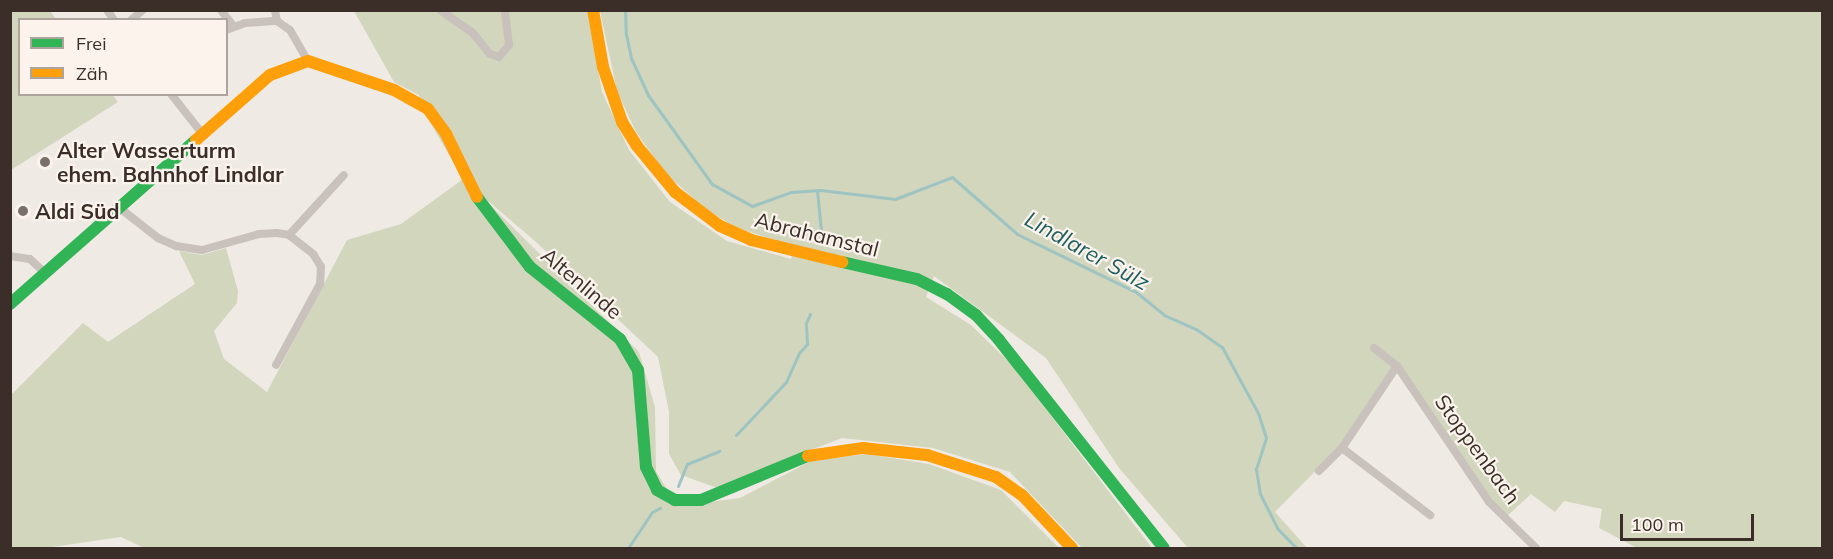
<!DOCTYPE html>
<html>
<head>
<meta charset="utf-8">
<style>
	body { margin:0 }
	#map { position:relative; width:1833px; height:559px; overflow:hidden; background:#f0eae4; font-family:Mulish,sans-serif }
	div>[style] { position:absolute }
	[style*='--x'] { left:calc(var(--x)*1px); top:calc(var(--y)*1px); width:calc(var(--w)*1px); rotate:calc(var(--a)*1deg) }
	.green>* { inset:0; background:#d2d6bd }
	.stream>* { height:3px; margin:-1.5px; padding:0 1.5px; transform-origin:1.5px; border-radius:1.5px; background:#9ec4c2 }
	.street>* { height:8px; margin:-4px; padding:0 4px; transform-origin:4px; border-radius:4px; background:#c9c1bc }
	.fast>* { height:12px; margin:-6px; padding:0 6px; transform-origin:6px; border-radius:6px; background:#30b455 }
	.slow>* { height:12px; margin:-6px; padding:0 6px; transform-origin:6px; border-radius:6px; background:#ff9f0a }
	.dots>* { width:16px; height:16px; translate:-50% -50%; box-sizing:border-box; border:3px solid #fbf3ec; border-radius:50% }
	span { translate:-50% -50%; white-space:nowrap; text-align:center; line-height:1.15; -webkit-text-stroke:4.5px #fbf3ec; paint-order:stroke }
	.poi-label { font-size:21px; color:#3b2e29; font-weight:700 }
	.left { translate:0 -50%; text-align:left }
	.street-label { font-size:21px; color:#3b2e29 }
	.water-label { font-size:22px; color:#1b5f60; font-style:italic }
	.frame { position:absolute; inset:0; border:12px solid #3b2e29; pointer-events:none }
	.legend { position:absolute; left:18px; top:18px; width:210px; height:78px; box-sizing:border-box; background:#fbf3ec; border:2px solid #aea49e; margin:0; padding:8px 10px; list-style:none; font-size:18px; color:#3b2e29 }
	.legend li { display:flex; align-items:center; gap:12px; height:30px }
	.legend b { width:30px; border:2px solid #aea49e }
	.scale { position:absolute; left:1620px; top:514px; width:134px; height:27px; box-sizing:border-box; border:3px solid #3b2e29; border-top:0; padding-left:8px; font-size:18px; line-height:21px; white-space:nowrap; color:#3b2e29; -webkit-text-stroke:4px #fbf3ec; paint-order:stroke }
</style>
</head>
<body>
<div id="map">
	<div class="green">
		<div style="clip-path:polygon(11px 10px,50px 11px,56px 19px,20px 20px,20px 94px,113px 95px,118px 102px,11px 170px)"></div>
		<div style="clip-path:polygon(354px 11px,587px 11px,602px 92px,629px 150px,670px 202px,727px 241px,791px 259px,795px 247px,732px 226px,701px 205px,666px 174px,636px 132px,617px 91px,600px 11px,1822px 11px,1822px 548px,1637px 548px,1599px 528px,1602px 509px,1564px 501px,1555px 512px,1531px 494px,1505px 518px,1397px 367px,1350px 436px,1275px 512px,1307px 548px,1188px 548px,1119px 468px,1046px 358px,934px 276px,926px 297px,971px 325px,1013px 366px,1152px 548px,1082px 548px,1010px 472px,933px 448px,842px 438px,780px 462px,723px 490px,681px 475px,669px 454px,669px 412px,658px 357px,536px 242px,473px 188px,639px 352px,655px 407px,656px 471px,677px 506px,740px 498px,811px 461px,867px 454px,929px 464px,1001px 490px,1059px 548px,144px 548px,121px 537px,45px 548px,11px 548px,11px 395px,83px 323px,108px 342px,195px 284px,179px 251px,202px 255px,226px 248px,238px 291px,237px 303px,214px 331px,224px 359px,267px 392px,347px 240px,401px 224px,463px 179px,420px 105px,419px 95px,394px 82px)"></div>
	</div>
	<div class="stream">
		<div style="--x:625;--y:10;--w:24;--a:88"></div>
		<div style="--x:626;--y:34;--w:25;--a:78"></div>
		<div style="--x:631;--y:58;--w:41;--a:65.3"></div>
		<div style="--x:648;--y:95;--w:110;--a:54.3"></div>
		<div style="--x:712;--y:184;--w:46;--a:28.8"></div>
		<div style="--x:752;--y:206;--w:41;--a:-19.7"></div>
		<div style="--x:791;--y:192;--w:29;--a:-4"></div>
		<div style="--x:820;--y:190;--w:76;--a:6.8"></div>
		<div style="--x:895;--y:199;--w:61;--a:-21.1"></div>
		<div style="--x:952;--y:177;--w:86;--a:41.2"></div>
		<div style="--x:1017;--y:234;--w:132;--a:26"></div>
		<div style="--x:1136;--y:292;--w:36;--a:39"></div>
		<div style="--x:1164;--y:315;--w:35;--a:24"></div>
		<div style="--x:1196;--y:329;--w:32;--a:35"></div>
		<div style="--x:1222;--y:347;--w:75;--a:61.4"></div>
		<div style="--x:1258;--y:413;--w:26;--a:72"></div>
		<div style="--x:1266;--y:438;--w:33;--a:108"></div>
		<div style="--x:1256;--y:469;--w:25;--a:81"></div>
		<div style="--x:1260;--y:494;--w:38;--a:63"></div>
		<div style="--x:1277;--y:528;--w:28;--a:46"></div>
		<div style="--x:817;--y:190;--w:51;--a:84.4"></div>
		<div style="--x:736;--y:435;--w:73;--a:-46.7"></div>
		<div style="--x:786;--y:382;--w:32;--a:-66"></div>
		<div style="--x:799;--y:353;--w:12;--a:-48"></div>
		<div style="--x:807;--y:344;--w:21;--a:-93"></div>
		<div style="--x:806;--y:323;--w:10;--a:-66"></div>
		<div style="--x:678;--y:486;--w:24;--a:-68"></div>
		<div style="--x:687;--y:464;--w:35;--a:-22"></div>
		<div style="--x:628;--y:548;--w:43;--a:-56.3"></div>
		<div style="--x:652;--y:512;--w:9;--a:-27"></div>
	</div>
	<div class="street">
		<div style="--x:107;--y:10;--w:12;--a:55"></div>
		<div style="--x:221;--y:10;--w:21;--a:53"></div>
		<div style="--x:275;--y:10;--w:11;--a:80"></div>
		<div style="--x:277;--y:21;--w:16;--a:35"></div>
		<div style="--x:290;--y:30;--w:36;--a:60"></div>
		<div style="--x:440;--y:10;--w:39;--a:35"></div>
		<div style="--x:472;--y:32;--w:28;--a:51"></div>
		<div style="--x:490;--y:54;--w:9;--a:18"></div>
		<div style="--x:499;--y:57;--w:16;--a:-50"></div>
		<div style="--x:509;--y:45;--w:35;--a:-97"></div>
		<div style="--x:131;--y:20;--w:16;--a:-40"></div>
		<div style="--x:226;--y:30;--w:20;--a:-20"></div>
		<div style="--x:245;--y:23;--w:32;--a:-4"></div>
		<div style="--x:171;--y:94;--w:53;--a:51.8"></div>
		<div style="--x:121;--y:209;--w:47;--a:38.1"></div>
		<div style="--x:158;--y:238;--w:20;--a:24"></div>
		<div style="--x:176;--y:246;--w:26;--a:9"></div>
		<div style="--x:202;--y:250;--w:59;--a:-15.7"></div>
		<div style="--x:259;--y:234;--w:18;--a:-3"></div>
		<div style="--x:277;--y:233;--w:12;--a:9"></div>
		<div style="--x:289;--y:235;--w:31;--a:38"></div>
		<div style="--x:313;--y:254;--w:15;--a:58"></div>
		<div style="--x:321;--y:267;--w:17;--a:93"></div>
		<div style="--x:320;--y:284;--w:92;--a:118.5"></div>
		<div style="--x:289;--y:235;--w:81;--a:-47.5"></div>
		<div style="--x:10;--y:256;--w:20;--a:9"></div>
		<div style="--x:30;--y:259;--w:22;--a:43"></div>
		<div style="--x:1374;--y:348;--w:29;--a:38"></div>
		<div style="--x:1397;--y:366;--w:164;--a:55.9"></div>
		<div style="--x:1489;--y:502;--w:66;--a:44.4"></div>
		<div style="--x:1342;--y:448;--w:111;--a:37.3"></div>
		<div style="--x:1319;--y:471;--w:33;--a:-45"></div>
		<div style="--x:1342;--y:448;--w:99;--a:-56.1"></div>
	</div>
	<div class="fast">
		<div style="--x:477;--y:197;--w:88;--a:52.9"></div>
		<div style="--x:530;--y:267;--w:115;--a:38.7"></div>
		<div style="--x:620;--y:339;--w:36;--a:60"></div>
		<div style="--x:638;--y:370;--w:97;--a:85.3"></div>
		<div style="--x:646;--y:467;--w:25;--a:64"></div>
		<div style="--x:657;--y:490;--w:21;--a:29"></div>
		<div style="--x:675;--y:500;--w:26;--a:0"></div>
		<div style="--x:701;--y:500;--w:116;--a:-22.4"></div>
		<div style="--x:842;--y:262;--w:77;--a:12.8"></div>
		<div style="--x:917;--y:279;--w:34;--a:27"></div>
		<div style="--x:947;--y:294;--w:36;--a:36"></div>
		<div style="--x:976;--y:315;--w:34;--a:47"></div>
		<div style="--x:999;--y:340;--w:265;--a:51.6"></div>
		<div style="--x:10;--y:304;--w:248;--a:-41.4"></div>
	</div>
	<div class="slow">
		<div style="--x:593;--y:10;--w:58;--a:80"></div>
		<div style="--x:603;--y:67;--w:58;--a:70.9"></div>
		<div style="--x:622;--y:122;--w:28;--a:58"></div>
		<div style="--x:637;--y:146;--w:60;--a:50.4"></div>
		<div style="--x:675;--y:192;--w:56;--a:37.1"></div>
		<div style="--x:720;--y:226;--w:34;--a:24"></div>
		<div style="--x:751;--y:240;--w:94;--a:13.6"></div>
		<div style="--x:196;--y:140;--w:98;--a:-41.3"></div>
		<div style="--x:270;--y:75;--w:40;--a:-20.2"></div>
		<div style="--x:308;--y:61;--w:91;--a:18.6"></div>
		<div style="--x:394;--y:90;--w:39;--a:29"></div>
		<div style="--x:428;--y:109;--w:31;--a:54"></div>
		<div style="--x:446;--y:134;--w:70;--a:63.8"></div>
		<div style="--x:808;--y:456;--w:56;--a:-8.3"></div>
		<div style="--x:863;--y:448;--w:64;--a:6.2"></div>
		<div style="--x:927;--y:455;--w:72;--a:17.7"></div>
		<div style="--x:996;--y:477;--w:32;--a:35"></div>
		<div style="--x:1022;--y:495;--w:73;--a:46.7"></div>
	</div>
	<div class="dots">
		<div style="left:45px;top:162px;background:#7a706a"></div>
		<div style="left:23px;top:211px;background:#7a706a"></div>
	</div>
	<div class="poi-label">
		<span class="left" style="left:57px;top:162px">Alter Wasserturm<br>ehem. Bahnhof Lindlar</span>
		<span class="left" style="left:35px;top:211px">Aldi Süd</span>
	</div>
	<div class="street-label">
		<span style="left:817px;top:234px;rotate:14deg">Abrahamstal</span>
		<span style="left:582px;top:283px;rotate:40deg">Altenlinde</span>
		<span style="left:1478px;top:449px;rotate:54deg">Stoppenbach</span>
	</div>
	<div class="water-label">
		<span style="left:1087px;top:251px;rotate:29deg">Lindlarer Sülz</span>
	</div>
	<div class="frame"></div>
	<ul class="legend">
	<li><b style="height:8px;background:#30b455"></b>Frei</li>
	<li><b style="height:8px;background:#ff9f0a"></b>Zäh</li>
	</ul>
	<div class="scale">100 m</div>
</div>
</body>
</html>
